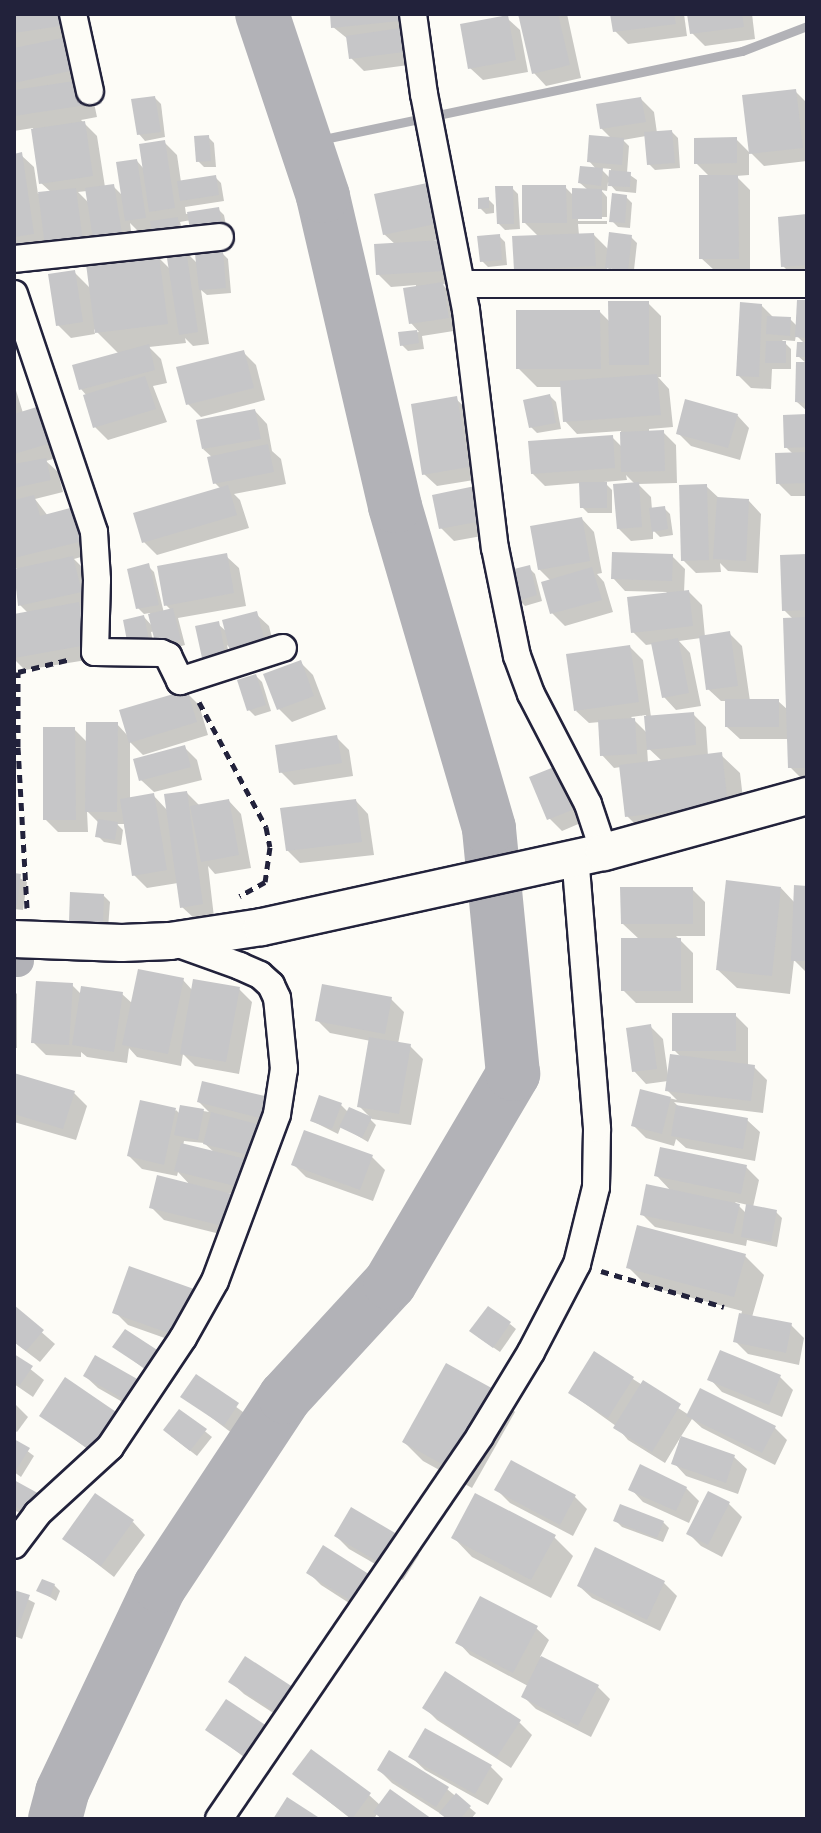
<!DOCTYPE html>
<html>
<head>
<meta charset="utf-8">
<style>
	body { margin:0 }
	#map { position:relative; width:821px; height:1833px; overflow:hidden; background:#fdfcf7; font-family:Sriracha,sans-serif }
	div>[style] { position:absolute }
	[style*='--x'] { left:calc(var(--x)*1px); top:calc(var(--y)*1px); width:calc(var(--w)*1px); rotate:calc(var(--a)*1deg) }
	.shadow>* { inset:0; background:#0003 }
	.stream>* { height:9px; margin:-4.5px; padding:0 4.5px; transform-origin:4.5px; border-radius:4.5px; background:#b2b2b7 }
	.canal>* { height:32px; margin:-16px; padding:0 16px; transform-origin:16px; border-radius:16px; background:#b2b2b7 }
	.river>* { height:54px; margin:-27px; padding:0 27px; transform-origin:27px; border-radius:27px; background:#b2b2b7 }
	.building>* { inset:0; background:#c6c6c8 }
	.path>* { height:5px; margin-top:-2.5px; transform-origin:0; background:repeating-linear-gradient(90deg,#22223b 0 8px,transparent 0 14px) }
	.roads { filter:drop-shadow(2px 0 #22223b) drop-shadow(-2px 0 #22223b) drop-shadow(0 2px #22223b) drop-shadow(0 -2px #22223b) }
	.street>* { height:26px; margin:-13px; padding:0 13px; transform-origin:13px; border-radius:13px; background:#fdfcf7 }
	.secondary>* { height:36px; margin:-18px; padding:0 18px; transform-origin:18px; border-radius:18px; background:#fdfcf7 }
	span { translate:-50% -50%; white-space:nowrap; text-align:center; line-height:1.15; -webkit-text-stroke:6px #fdfcf7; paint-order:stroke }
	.frame { position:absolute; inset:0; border:16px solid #22223b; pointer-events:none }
</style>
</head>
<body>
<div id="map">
	<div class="shadow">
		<div style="clip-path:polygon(evenodd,14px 14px,75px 14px,97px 117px,81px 120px,97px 136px,105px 187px,113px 186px,123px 196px,137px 161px,144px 169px,164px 142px,177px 155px,181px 182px,215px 177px,221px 183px,224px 201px,185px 207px,186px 214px,218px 209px,224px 215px,228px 235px,191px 220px,180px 222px,186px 242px,153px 231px,140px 233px,130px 223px,133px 246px,107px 250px,92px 235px,95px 254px,21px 250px,14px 243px,14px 156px,21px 155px,34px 167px,38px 194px,51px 192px,41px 183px,33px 128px,14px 131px,14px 14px,87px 191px,89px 203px,78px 192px,87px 191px)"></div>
		<div style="clip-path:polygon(332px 14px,409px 14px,416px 64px,364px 71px,351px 58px,348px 39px,333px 27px)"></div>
		<div style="clip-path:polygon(520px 14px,567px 14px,581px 78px,546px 86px,534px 73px)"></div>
		<div style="clip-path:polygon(612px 14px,684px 14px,687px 36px,628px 44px,615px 31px)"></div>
		<div style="clip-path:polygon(689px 14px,752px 14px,755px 39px,705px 46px,692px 33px)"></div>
		<div style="clip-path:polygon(507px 18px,520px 30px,528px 72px,483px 80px,470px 68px)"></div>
		<div style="clip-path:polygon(795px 91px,807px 103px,807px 161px,764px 166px,751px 153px)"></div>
		<div style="clip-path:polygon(155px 98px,161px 104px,165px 137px,145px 141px,139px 134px)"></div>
		<div style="clip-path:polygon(evenodd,641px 99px,654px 112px,657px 133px,672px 132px,678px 138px,680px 168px,655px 170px,649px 164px,646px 136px,623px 140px,629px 146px,627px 173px,637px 180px,636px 193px,616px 191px,608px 182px,607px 191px,601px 190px,607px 197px,607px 217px,578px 217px,578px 221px,607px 221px,607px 224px,578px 224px,579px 235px,594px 235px,609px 250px,631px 237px,637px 243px,634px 270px,611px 267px,611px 271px,633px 273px,613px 273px,607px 267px,608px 278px,528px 281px,516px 269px,539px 237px,524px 222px,565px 187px,574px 196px,588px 190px,580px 183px,597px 170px,589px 161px,612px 139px,601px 128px,641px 99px,600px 168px,611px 169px,611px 179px,600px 168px)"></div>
		<div style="clip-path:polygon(208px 137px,214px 143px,216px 167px,204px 167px,198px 161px)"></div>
		<div style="clip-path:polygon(736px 139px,749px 152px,749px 175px,736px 176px,750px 190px,750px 271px,714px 270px,701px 258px,710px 177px,696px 163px)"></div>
		<div style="clip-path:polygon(431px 184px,452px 235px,424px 244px,456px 283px,442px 284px,455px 297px,460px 330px,422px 336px,424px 349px,408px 351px,402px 345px,400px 334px,419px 332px,411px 323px,416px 285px,391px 287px,378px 274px,396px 245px,384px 234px)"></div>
		<div style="clip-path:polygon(512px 188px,518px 194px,520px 229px,505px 230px,499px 224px)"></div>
		<div style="clip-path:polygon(626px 197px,632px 203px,630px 228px,618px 227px,612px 221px)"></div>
		<div style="clip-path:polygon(488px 199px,494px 205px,494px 213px,486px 214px,480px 208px)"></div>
		<div style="clip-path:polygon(807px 216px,807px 278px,796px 279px,783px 266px)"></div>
		<div style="clip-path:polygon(499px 236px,505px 242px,507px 265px,488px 267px,482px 261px)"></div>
		<div style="clip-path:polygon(185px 251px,199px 265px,222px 253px,228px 259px,231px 293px,207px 295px,201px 290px,209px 344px,193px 346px,185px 338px,186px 343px,149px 347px,161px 359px,167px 383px,153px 386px,167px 422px,108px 440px,95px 427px,87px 396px,81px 389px,119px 354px,94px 329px,95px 334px,71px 338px,58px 325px,74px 272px,91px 289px,158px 257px,171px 270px)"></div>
		<div style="clip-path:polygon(807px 302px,807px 411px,797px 402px,807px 364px,798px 356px,805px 344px,796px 335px,795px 341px,782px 340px,791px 349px,791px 369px,772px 369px,771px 389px,751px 388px,738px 375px,761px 305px,774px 318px,790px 319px,798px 327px)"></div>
		<div style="clip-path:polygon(648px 303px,661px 316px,661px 377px,658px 377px,669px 389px,673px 427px,649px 429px,649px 433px,663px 432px,676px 445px,677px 483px,638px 484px,651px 497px,652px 510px,664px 508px,670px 514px,673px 535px,660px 537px,653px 530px,653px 539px,631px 541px,618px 528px,636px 485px,626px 475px,627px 480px,604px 482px,612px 490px,612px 513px,588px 513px,582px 507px,581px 483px,545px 486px,532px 473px,612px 437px,622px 447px,621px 431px,577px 434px,565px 421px,562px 387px,537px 387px,518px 368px,600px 312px,611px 323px)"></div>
		<div style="clip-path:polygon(243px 352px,256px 365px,265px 400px,201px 417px,188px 404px)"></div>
		<div style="clip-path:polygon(14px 384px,23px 413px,63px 456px,46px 461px,58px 472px,63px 492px,35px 499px,48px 516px,74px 509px,95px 553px,74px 559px,86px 571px,94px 604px,81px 607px,91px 617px,99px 658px,25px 670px,14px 659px,14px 616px,28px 613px,20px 605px,14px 578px,14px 571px,18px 570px,14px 566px)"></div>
		<div style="clip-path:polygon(550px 396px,556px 402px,561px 429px,537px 433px,531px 427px)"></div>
		<div style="clip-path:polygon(456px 399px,469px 411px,480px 479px,437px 486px,424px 474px)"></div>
		<div style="clip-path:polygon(255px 411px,267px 424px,272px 451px,281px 459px,286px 484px,234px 494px,240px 500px,249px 528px,157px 555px,144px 542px,221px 489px,215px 483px,213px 458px,203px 449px)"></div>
		<div style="clip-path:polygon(737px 415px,749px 428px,740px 460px,691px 446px,678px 433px)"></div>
		<div style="clip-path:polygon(807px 416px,807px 496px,791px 496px,778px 483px,793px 454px,786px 447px)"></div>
		<div style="clip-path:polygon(706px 486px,720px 499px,749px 501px,761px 514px,758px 573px,728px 571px,720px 563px,721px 572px,696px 573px,683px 560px)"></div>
		<div style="clip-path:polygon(474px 488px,493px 534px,454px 541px,441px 528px)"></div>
		<div style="clip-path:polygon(582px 519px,594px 532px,602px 573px,597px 574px,604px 582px,613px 612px,565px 626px,552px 613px,551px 581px,539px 569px)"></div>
		<div style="clip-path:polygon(226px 556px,239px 568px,246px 606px,178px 618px,185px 645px,164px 651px,155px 631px,151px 632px,154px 647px,136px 651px,144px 617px,154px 628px,150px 613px,144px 614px,138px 608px,148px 566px,154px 572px,164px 613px,172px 611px,166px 605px)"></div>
		<div style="clip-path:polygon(672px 556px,685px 569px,684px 593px,689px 592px,702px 605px,705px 637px,730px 634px,742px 646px,750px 701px,778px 701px,788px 710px,794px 620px,784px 610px,807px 556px,807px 784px,790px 767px,789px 739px,740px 739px,727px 727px,727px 701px,721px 701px,708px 689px,701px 638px,679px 641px,690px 653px,701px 706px,676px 710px,664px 697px,653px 644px,646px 645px,633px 632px,667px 592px,625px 591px,613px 578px)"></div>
		<div style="clip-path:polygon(529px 568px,535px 574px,542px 601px,525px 606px,519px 600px)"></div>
		<div style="clip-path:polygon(256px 614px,269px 626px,276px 655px,244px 662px,227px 645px,230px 659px,210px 663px,204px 657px,218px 624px,228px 633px)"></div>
		<div style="clip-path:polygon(evenodd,630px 647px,643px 660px,651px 717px,693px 714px,706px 727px,708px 756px,721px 755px,740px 773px,746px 824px,646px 835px,627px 816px,621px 767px,614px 768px,602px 755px,600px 722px,589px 723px,576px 711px,630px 647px,646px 715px,648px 734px,631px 717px,646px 715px,630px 647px,647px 747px,662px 761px,648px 763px,647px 747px)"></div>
		<div style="clip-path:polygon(300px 662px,313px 675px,326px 709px,292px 722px,279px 709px)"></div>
		<div style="clip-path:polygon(256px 676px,262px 682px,271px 711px,255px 716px,249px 710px)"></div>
		<div style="clip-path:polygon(186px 692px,199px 705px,208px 735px,143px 755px,130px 742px,130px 799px,153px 795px,168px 811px,187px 793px,200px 806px,229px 801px,241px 814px,251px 868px,215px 874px,208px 866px,214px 917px,195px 919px,182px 907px,178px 883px,147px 888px,134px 875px,124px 824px,117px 824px,123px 830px,121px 845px,104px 842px,98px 836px,99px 823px,87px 811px,88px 832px,58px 832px,45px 819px,74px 729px,88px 743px,117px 724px,128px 736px)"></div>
		<div style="clip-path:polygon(14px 721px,18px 745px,14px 746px)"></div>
		<div style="clip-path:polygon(337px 738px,349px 750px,353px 776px,294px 785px,281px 772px)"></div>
		<div style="clip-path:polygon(184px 747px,197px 760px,202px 780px,154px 792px,141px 780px)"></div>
		<div style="clip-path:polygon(554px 769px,567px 782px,583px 822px,562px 831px,549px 818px)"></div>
		<div style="clip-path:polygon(356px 801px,368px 814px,374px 855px,300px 863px,287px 850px)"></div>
		<div style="clip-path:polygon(14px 875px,27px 882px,23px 910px,14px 909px)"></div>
		<div style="clip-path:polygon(781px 888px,795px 903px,807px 888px,807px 973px,794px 960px,790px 994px,737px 988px,718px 970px)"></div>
		<div style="clip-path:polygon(692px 889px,705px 902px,705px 936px,676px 936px,693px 953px,693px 1003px,636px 1003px,623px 990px,640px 940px,623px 924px)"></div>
		<div style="clip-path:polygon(104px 896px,110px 902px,108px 929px,77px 928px,71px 921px)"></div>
		<div style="clip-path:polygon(183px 980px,193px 991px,239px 989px,252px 1002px,239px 1074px,195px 1066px,183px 1054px,181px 1066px,137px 1057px,129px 1048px,127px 1063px,87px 1057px,81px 1052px,81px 1057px,46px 1055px,33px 1042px,72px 985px,82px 995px,122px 994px,133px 1004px)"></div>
		<div style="clip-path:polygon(14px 991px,17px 994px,17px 1048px,14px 1048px)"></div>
		<div style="clip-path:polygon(391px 999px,404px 1012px,398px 1044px,410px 1046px,423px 1059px,411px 1125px,372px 1119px,359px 1106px,371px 1041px,330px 1033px,317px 1020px)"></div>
		<div style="clip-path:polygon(735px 1015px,748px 1028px,748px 1066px,754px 1067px,767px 1080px,763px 1113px,674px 1102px,680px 1108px,747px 1120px,760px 1132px,755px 1161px,686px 1148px,676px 1139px,674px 1146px,646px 1138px,633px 1125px,642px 1091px,677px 1100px,667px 1090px,668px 1081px,646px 1084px,634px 1071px,650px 1026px,663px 1039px,668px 1075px,682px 1058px,674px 1050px)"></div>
		<div style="clip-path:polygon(14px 1075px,74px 1093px,87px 1106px,76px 1140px,14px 1122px)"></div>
		<div style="clip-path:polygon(evenodd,268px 1099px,251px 1198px,228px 1193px,244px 1208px,236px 1238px,164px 1220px,151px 1207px,191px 1186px,178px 1172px,177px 1176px,142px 1169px,129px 1156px,176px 1110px,180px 1114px,181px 1107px,209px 1112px,199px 1102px,268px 1099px,184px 1141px,204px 1143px,216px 1154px,183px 1146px,184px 1141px)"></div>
		<div style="clip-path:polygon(340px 1104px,348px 1112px,370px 1119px,376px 1125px,368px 1142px,341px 1126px,338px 1134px,312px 1121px)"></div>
		<div style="clip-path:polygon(372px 1157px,385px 1170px,373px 1201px,306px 1177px,293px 1164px)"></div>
		<div style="clip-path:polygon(evenodd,746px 1167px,759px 1180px,753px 1207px,776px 1212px,782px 1218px,777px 1247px,747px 1240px,746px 1246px,655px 1227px,642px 1214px,672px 1192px,656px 1175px,746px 1167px,735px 1202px,748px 1205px,747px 1214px,735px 1202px)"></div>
		<div style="clip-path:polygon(745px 1256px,764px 1275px,752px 1317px,791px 1325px,804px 1338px,799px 1365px,748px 1354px,735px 1341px,742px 1311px,647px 1286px,628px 1267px)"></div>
		<div style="clip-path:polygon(193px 1291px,205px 1303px,190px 1347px,128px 1325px,115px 1312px)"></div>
		<div style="clip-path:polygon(14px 1308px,55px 1344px,40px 1362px,14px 1342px)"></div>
		<div style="clip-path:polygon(510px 1324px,516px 1329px,500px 1352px,478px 1337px)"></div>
		<div style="clip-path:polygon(115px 1347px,167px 1359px,180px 1371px,169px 1387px)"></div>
		<div style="clip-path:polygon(14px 1356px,44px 1380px,33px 1397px,14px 1384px)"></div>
		<div style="clip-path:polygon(85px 1376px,158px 1398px,147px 1416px,98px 1388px)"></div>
		<div style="clip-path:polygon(196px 1377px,251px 1418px,237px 1437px,183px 1396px)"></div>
		<div style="clip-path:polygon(780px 1377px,793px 1390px,782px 1417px,722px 1392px,710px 1379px)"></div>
		<div style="clip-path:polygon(633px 1379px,689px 1415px,775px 1428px,787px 1440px,775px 1465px,702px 1428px,692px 1419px,680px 1438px,734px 1457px,747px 1469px,738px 1494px,686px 1476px,674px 1463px,680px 1438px,665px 1463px,628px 1440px,616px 1426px,570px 1393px)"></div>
		<div style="clip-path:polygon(66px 1380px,109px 1465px,42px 1415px)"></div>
		<div style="clip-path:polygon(496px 1393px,515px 1412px,472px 1488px,423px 1461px,404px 1442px)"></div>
		<div style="clip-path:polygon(14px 1403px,28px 1417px,17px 1432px,14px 1430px)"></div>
		<div style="clip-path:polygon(180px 1411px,212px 1437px,197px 1456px,171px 1436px)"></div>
		<div style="clip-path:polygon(14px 1441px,34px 1456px,21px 1477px,14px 1472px)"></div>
		<div style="clip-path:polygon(14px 1482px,55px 1510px,46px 1527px,14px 1510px)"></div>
		<div style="clip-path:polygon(686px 1488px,699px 1501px,689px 1523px,643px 1502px,631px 1489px)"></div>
		<div style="clip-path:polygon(497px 1490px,575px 1497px,587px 1509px,573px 1536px,510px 1503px)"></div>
		<div style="clip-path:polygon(708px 1494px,729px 1504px,742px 1517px,722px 1557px,701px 1546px,688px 1533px)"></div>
		<div style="clip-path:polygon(616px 1521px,663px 1522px,669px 1528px,663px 1542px,622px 1527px)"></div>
		<div style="clip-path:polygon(133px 1522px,145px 1535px,114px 1577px,65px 1539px)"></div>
		<div style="clip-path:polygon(336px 1536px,406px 1542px,419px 1555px,403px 1580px,349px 1549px)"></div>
		<div style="clip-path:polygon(554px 1537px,573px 1556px,551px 1598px,472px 1557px,454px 1538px)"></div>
		<div style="clip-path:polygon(596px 1550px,664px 1583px,677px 1596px,660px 1631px,592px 1598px,579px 1586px)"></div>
		<div style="clip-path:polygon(308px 1572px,377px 1581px,390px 1594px,374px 1619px,321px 1585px)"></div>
		<div style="clip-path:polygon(54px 1585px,60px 1591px,56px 1601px,39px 1590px)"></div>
		<div style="clip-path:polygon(14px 1592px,35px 1603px,22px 1639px,14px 1636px)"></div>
		<div style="clip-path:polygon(536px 1628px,549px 1640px,540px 1657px,597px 1686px,610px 1699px,591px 1737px,536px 1709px,523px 1696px,528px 1686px,470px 1655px,458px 1642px)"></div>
		<div style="clip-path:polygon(231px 1682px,297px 1692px,295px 1727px,244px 1694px)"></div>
		<div style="clip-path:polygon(424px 1707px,519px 1722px,532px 1735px,511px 1768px,437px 1720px)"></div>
		<div style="clip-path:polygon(208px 1730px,274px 1733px,287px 1746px,268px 1775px)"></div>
		<div style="clip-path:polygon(411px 1757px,490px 1766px,503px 1779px,488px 1805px,425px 1770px)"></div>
		<div style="clip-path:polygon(379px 1770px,447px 1789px,476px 1813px,471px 1819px,449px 1819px,392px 1783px)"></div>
		<div style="clip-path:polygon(294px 1774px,369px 1795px,380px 1805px,429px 1819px,383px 1819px,377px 1814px,374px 1819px,351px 1819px)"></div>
	</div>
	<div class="stream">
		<div style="--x:305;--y:143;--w:447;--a:-11.9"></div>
		<div style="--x:742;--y:51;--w:70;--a:-21"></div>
	</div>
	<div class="canal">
		<div style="--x:14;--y:961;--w:4;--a:0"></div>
	</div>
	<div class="river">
		<div style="--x:55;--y:1819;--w:28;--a:-75"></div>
		<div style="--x:62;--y:1792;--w:228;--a:-64.6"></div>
		<div style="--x:160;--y:1586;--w:227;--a:-56.5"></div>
		<div style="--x:285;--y:1397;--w:155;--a:-47.4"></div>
		<div style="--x:390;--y:1283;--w:243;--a:-59.5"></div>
		<div style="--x:513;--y:1074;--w:247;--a:-95.6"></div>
		<div style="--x:489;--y:828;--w:335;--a:-106.3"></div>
		<div style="--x:395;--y:506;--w:318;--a:-103.1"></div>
		<div style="--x:323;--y:196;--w:192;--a:-108.5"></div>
	</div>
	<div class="building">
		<div style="clip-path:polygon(14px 14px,65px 14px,67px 25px,14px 33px)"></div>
		<div style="clip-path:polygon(330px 14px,399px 14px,400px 21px,331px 28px)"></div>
		<div style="clip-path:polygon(518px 14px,558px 14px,570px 65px,532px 74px)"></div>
		<div style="clip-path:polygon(610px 14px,674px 14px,676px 24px,613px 32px)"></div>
		<div style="clip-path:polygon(687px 14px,742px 14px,744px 27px,690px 34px)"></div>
		<div style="clip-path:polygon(508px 15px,516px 60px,468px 69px,460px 24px)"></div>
		<div style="clip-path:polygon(401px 28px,404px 52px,349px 59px,346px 36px)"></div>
		<div style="clip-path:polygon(72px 36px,79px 69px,14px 83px,14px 48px)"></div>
		<div style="clip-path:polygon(81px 80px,86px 105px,14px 116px,14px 90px)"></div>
		<div style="clip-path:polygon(796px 89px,803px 148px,749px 154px,742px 95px)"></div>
		<div style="clip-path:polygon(155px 96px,161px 132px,137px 135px,131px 99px)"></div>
		<div style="clip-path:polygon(641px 97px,646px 122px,600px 129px,596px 104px)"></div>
		<div style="clip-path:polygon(85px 121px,93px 176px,39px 184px,31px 129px)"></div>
		<div style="clip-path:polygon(672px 130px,675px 163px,647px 165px,644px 132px)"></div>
		<div style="clip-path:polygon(209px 135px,211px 161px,196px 162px,194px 136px)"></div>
		<div style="clip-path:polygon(589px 135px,624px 138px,622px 165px,587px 162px)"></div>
		<div style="clip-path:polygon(737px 137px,737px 163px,694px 164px,694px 138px)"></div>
		<div style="clip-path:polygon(165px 140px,175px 208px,149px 212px,139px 144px)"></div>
		<div style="clip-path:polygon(22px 152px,34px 234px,14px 237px,14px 154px)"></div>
		<div style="clip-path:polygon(137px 159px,146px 218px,125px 221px,116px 162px)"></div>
		<div style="clip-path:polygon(580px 166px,603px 168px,601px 186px,578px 183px)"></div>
		<div style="clip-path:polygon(609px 170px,631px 172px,630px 187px,608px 186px)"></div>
		<div style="clip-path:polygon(216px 175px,219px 195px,180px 201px,177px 181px)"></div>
		<div style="clip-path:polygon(699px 175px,738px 175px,739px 259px,699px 259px)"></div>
		<div style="clip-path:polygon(432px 182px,440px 223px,383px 235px,374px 194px)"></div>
		<div style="clip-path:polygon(114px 184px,122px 234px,93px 238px,85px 188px)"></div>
		<div style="clip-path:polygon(522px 185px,566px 185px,567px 223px,522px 223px)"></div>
		<div style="clip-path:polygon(495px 186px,513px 186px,514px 224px,497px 224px)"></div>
		<div style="clip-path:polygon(76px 188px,83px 242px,45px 247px,38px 192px)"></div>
		<div style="clip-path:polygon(572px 188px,602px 189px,602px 219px,572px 219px)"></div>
		<div style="clip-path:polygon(612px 193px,627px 195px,625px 223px,609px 222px)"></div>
		<div style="clip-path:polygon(489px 197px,489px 208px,478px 209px,478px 198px)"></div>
		<div style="clip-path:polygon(219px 207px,223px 230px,191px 235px,187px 212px)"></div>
		<div style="clip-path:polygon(807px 214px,807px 265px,781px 267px,778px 217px)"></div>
		<div style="clip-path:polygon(178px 217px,181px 237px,153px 240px,150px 221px)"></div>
		<div style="clip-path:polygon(609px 232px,632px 235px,628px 271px,605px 268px)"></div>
		<div style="clip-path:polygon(594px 233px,596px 266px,514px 270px,512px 236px)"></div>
		<div style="clip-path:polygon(500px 234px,502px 260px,480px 262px,477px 236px)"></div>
		<div style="clip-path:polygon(443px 240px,445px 271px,376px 275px,374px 244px)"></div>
		<div style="clip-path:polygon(186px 249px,198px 332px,179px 335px,166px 252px)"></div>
		<div style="clip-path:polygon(223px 251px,226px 288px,199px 290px,195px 254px)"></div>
		<div style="clip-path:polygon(159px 255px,168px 324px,95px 333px,86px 264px)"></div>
		<div style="clip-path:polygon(75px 270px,83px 322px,56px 326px,48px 274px)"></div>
		<div style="clip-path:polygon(443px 282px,449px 318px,409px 324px,403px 288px)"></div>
		<div style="clip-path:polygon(797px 300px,807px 300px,807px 338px,795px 337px)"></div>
		<div style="clip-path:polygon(608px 301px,649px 301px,649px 365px,609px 365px)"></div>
		<div style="clip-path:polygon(740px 302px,762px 304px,759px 377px,736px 376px)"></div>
		<div style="clip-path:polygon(516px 310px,600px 310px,601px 369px,516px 369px)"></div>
		<div style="clip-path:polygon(767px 316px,791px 317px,790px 336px,766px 334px)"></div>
		<div style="clip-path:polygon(417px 330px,419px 343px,400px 346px,398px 332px)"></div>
		<div style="clip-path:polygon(766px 341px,786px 341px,786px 363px,765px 363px)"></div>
		<div style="clip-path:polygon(797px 342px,807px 342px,807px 357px,796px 357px)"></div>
		<div style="clip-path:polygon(149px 344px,155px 370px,79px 390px,72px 365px)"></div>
		<div style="clip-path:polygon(244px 350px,254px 388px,186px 405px,176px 367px)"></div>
		<div style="clip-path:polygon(796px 362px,807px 362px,807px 403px,795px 402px)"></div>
		<div style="clip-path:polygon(657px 374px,661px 415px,563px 422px,560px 381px)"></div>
		<div style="clip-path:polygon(145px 376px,156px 409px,93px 428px,83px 395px)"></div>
		<div style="clip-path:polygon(550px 394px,556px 423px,529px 428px,523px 400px)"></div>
		<div style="clip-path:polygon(457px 396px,469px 467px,422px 475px,411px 404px)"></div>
		<div style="clip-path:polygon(685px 399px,738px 414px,728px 448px,676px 434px)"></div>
		<div style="clip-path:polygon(40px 406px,51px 443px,14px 454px,14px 414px)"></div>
		<div style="clip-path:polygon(255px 409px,261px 439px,202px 449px,196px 420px)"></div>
		<div style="clip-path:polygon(807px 414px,807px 447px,784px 448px,783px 415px)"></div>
		<div style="clip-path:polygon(664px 430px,665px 471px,621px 472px,620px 432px)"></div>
		<div style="clip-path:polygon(613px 435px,615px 468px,531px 474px,528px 441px)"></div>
		<div style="clip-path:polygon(268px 444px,274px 472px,213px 484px,207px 457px)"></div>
		<div style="clip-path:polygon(807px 452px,807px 483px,776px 484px,775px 453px)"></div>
		<div style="clip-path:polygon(46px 458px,51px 480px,14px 488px,14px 464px)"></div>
		<div style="clip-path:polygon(579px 482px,607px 482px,607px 508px,580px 508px)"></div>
		<div style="clip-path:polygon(639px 482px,642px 527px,617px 529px,613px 484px)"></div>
		<div style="clip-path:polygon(707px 484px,709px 560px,681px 561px,679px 485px)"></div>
		<div style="clip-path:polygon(228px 485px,237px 515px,142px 543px,133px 513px)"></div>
		<div style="clip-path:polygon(475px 486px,482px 521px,439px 529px,432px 495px)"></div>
		<div style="clip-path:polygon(34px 495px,40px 516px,74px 507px,83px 541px,14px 558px,14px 500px)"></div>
		<div style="clip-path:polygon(717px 497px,749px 499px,746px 561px,713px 559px)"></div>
		<div style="clip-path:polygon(665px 506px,668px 529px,652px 532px,649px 508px)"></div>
		<div style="clip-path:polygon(582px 517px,590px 561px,538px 570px,530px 526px)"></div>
		<div style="clip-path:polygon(612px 552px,673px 554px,672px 581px,611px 579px)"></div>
		<div style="clip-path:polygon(227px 553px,234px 593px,164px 606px,157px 566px)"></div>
		<div style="clip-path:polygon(807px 554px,807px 610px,782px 611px,780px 555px)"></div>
		<div style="clip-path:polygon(73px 556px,82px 592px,18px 606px,14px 569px)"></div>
		<div style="clip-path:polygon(149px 563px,159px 605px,136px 609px,127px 569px)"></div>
		<div style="clip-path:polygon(530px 565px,537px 595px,517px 601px,510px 570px)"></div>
		<div style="clip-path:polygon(592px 567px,602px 600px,550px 614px,541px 582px)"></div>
		<div style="clip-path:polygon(689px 590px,693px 626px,631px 633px,627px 597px)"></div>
		<div style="clip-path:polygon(79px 602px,87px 645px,14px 658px,14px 614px)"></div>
		<div style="clip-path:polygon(173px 608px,181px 640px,156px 646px,148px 614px)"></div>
		<div style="clip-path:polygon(257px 611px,265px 642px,230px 651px,222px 620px)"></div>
		<div style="clip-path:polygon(144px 615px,149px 641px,128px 646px,123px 620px)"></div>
		<div style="clip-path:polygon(807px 617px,807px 768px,788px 768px,783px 618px)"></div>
		<div style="clip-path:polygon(219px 621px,225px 653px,202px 658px,195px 626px)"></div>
		<div style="clip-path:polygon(730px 631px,738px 686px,706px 690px,699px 636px)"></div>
		<div style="clip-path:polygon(678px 638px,689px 693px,662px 698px,651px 643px)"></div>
		<div style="clip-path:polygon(630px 645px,639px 702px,574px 711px,566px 654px)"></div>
		<div style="clip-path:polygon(301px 660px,314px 696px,277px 710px,263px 674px)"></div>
		<div style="clip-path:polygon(256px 674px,266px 705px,247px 711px,237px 680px)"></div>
		<div style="clip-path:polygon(187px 690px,197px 722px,129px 743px,119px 710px)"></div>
		<div style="clip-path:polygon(725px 699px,779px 699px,779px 727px,725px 727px)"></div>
		<div style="clip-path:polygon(694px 712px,696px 745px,647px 750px,644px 716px)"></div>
		<div style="clip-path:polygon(635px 718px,637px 754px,600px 756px,598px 720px)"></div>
		<div style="clip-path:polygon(86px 722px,118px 722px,117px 812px,85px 812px)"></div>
		<div style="clip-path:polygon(43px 727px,75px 727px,76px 820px,43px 820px)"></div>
		<div style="clip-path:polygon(337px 735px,342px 763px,279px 773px,275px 745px)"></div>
		<div style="clip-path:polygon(185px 745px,191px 767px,139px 781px,133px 759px)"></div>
		<div style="clip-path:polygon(722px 752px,728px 805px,625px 817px,619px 765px)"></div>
		<div style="clip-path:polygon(554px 767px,572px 810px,547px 820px,529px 777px)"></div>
		<div style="clip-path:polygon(187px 791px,203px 904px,180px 908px,164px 794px)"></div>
		<div style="clip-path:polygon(154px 793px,167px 870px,132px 876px,120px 799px)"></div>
		<div style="clip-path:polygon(229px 799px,239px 855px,201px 862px,190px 806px)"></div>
		<div style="clip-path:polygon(356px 799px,362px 842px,286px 851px,280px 808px)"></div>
		<div style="clip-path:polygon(98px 819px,118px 822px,115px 840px,95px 837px)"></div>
		<div style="clip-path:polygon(14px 873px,21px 874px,17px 905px,14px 905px)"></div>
		<div style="clip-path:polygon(726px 880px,781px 887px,772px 976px,716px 970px)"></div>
		<div style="clip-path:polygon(794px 885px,807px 886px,807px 961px,791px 961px)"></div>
		<div style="clip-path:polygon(620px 887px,693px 887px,693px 924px,621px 924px)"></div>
		<div style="clip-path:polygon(70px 892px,104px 894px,103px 924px,69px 922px)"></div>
		<div style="clip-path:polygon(621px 938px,681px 938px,681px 991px,621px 991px)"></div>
		<div style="clip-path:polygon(138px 969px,184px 978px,168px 1054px,122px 1045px)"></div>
		<div style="clip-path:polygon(193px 979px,240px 987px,226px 1062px,180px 1054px)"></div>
		<div style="clip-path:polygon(36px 981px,73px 983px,69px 1045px,31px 1043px)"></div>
		<div style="clip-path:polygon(322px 984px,392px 997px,385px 1034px,315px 1021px)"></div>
		<div style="clip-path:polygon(81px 986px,123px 992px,114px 1052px,72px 1045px)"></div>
		<div style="clip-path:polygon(672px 1013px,736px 1013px,736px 1051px,672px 1051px)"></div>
		<div style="clip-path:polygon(651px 1024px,657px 1069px,632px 1072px,626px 1028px)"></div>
		<div style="clip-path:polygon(369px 1037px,411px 1044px,399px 1114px,357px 1107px)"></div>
		<div style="clip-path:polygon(670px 1054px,755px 1065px,751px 1101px,665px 1091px)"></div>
		<div style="clip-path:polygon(14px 1073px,75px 1091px,63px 1129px,14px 1114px)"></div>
		<div style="clip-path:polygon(202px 1081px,269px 1097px,264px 1119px,197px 1102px)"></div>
		<div style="clip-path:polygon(640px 1089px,671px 1097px,662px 1134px,631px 1126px)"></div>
		<div style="clip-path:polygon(319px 1095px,342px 1103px,332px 1129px,310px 1121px)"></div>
		<div style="clip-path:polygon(140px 1100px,176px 1108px,164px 1165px,127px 1156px)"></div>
		<div style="clip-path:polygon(180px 1105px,204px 1109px,198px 1140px,174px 1135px)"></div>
		<div style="clip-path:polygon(676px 1105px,748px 1118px,743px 1149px,671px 1136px)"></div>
		<div style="clip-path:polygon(349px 1107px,372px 1117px,362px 1138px,339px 1127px)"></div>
		<div style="clip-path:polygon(211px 1112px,261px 1125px,253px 1156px,203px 1144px)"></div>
		<div style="clip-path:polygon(304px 1130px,373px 1155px,360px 1190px,291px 1165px)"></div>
		<div style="clip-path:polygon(181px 1143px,246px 1159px,239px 1187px,174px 1171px)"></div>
		<div style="clip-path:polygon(660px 1147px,747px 1165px,741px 1194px,654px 1176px)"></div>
		<div style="clip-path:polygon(157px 1175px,232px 1194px,223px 1226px,149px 1208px)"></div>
		<div style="clip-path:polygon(646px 1184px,740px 1204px,733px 1234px,640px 1215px)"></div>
		<div style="clip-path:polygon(746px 1204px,777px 1210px,771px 1242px,741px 1237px)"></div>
		<div style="clip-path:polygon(637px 1225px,746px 1254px,734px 1297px,626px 1268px)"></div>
		<div style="clip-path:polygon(129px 1266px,194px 1289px,177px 1336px,112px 1313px)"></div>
		<div style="clip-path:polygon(14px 1305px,44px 1330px,26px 1351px,14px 1342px)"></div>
		<div style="clip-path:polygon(488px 1306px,511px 1322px,493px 1348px,469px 1331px)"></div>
		<div style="clip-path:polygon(739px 1313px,792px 1323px,786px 1353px,733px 1342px)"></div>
		<div style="clip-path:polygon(125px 1329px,168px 1357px,156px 1376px,112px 1347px)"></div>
		<div style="clip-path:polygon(720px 1350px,781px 1375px,769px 1405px,707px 1380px)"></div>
		<div style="clip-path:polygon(594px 1351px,634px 1377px,608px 1418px,568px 1393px)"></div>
		<div style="clip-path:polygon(14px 1354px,33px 1366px,20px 1385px,14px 1382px)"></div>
		<div style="clip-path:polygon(95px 1355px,146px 1384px,134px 1405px,83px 1376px)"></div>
		<div style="clip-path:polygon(446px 1363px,497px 1391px,453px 1470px,402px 1442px)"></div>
		<div style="clip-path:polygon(196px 1374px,239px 1403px,224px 1426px,180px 1397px)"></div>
		<div style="clip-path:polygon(65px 1377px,122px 1416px,96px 1454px,39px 1416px)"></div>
		<div style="clip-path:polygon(643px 1380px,681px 1404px,652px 1452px,613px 1428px)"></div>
		<div style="clip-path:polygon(700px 1388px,776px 1426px,762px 1453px,686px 1416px)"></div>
		<div style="clip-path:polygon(179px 1409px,207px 1429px,190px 1451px,163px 1430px)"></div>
		<div style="clip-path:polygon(681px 1436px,735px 1455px,726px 1483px,671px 1464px)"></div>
		<div style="clip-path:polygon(14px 1439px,30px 1448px,14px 1473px)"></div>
		<div style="clip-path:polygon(511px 1460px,576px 1495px,560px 1525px,494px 1490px)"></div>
		<div style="clip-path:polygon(640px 1464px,687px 1487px,676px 1511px,628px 1490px)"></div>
		<div style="clip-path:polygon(14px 1480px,43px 1496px,32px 1516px,14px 1506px)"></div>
		<div style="clip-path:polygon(708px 1491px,730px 1502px,708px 1545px,686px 1534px)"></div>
		<div style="clip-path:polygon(95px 1493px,134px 1520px,101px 1566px,62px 1539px)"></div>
		<div style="clip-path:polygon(475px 1493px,556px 1535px,531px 1580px,451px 1538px)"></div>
		<div style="clip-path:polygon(620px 1504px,664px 1521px,657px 1538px,613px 1521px)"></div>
		<div style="clip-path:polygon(351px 1507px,407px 1540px,390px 1569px,334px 1536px)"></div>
		<div style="clip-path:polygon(323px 1545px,378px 1580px,361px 1607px,306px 1573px)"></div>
		<div style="clip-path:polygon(595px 1547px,665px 1581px,647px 1620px,577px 1586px)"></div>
		<div style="clip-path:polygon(42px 1579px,55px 1584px,50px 1597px,36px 1591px)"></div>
		<div style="clip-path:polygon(14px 1590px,30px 1595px,14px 1639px)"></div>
		<div style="clip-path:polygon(480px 1596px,538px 1626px,513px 1673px,455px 1643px)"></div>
		<div style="clip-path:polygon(245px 1656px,299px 1691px,282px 1716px,228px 1682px)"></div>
		<div style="clip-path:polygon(541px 1656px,599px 1685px,578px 1726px,521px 1697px)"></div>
		<div style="clip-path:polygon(445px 1671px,521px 1720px,497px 1757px,422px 1708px)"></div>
		<div style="clip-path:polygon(226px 1699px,276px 1732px,254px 1763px,205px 1730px)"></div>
		<div style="clip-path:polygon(425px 1728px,492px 1765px,475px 1794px,408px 1757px)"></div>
		<div style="clip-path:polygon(311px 1749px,371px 1793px,352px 1819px,292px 1774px)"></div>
		<div style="clip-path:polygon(389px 1750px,449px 1787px,436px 1807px,377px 1770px)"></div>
		<div style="clip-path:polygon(390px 1789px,432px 1819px,382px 1819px,373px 1812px)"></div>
		<div style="clip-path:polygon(456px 1793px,471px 1806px,460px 1819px,447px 1819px,439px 1813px)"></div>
		<div style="clip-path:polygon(287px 1797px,321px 1819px,273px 1819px)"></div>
	</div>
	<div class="path">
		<div style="--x:199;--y:702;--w:142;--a:61.8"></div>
		<div style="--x:266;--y:827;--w:20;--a:79"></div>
		<div style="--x:270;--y:847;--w:35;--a:98"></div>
		<div style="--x:265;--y:882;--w:29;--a:151"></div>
		<div style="--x:27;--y:908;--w:161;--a:-93.2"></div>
		<div style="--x:18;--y:747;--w:75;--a:-90"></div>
		<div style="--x:18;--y:672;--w:55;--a:-13.8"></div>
		<div style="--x:601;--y:1271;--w:128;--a:16.3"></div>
	</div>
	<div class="roads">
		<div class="street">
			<div style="--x:73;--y:14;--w:79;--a:77.6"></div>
			<div style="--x:413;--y:14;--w:81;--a:82.2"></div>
			<div style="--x:424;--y:94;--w:220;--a:79"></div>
			<div style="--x:466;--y:310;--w:240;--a:83.1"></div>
			<div style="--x:495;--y:548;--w:110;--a:78.5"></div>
			<div style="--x:517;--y:656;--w:40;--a:69.8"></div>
			<div style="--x:531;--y:694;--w:124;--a:62.6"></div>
			<div style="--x:588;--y:804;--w:51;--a:71.6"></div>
			<div style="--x:14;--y:259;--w:207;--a:-6.1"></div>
			<div style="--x:461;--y:284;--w:346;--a:0"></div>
			<div style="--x:14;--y:294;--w:251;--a:71.4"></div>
			<div style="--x:94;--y:532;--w:48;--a:86.4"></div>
			<div style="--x:97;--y:580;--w:72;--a:91.6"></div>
			<div style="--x:95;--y:652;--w:66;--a:0.9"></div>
			<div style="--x:161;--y:653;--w:8;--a:23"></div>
			<div style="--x:168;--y:656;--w:28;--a:64"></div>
			<div style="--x:180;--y:681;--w:108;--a:-17.8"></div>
			<div style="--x:14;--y:1545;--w:39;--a:-53"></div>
			<div style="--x:37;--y:1514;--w:99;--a:-42.5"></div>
			<div style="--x:110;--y:1447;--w:131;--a:-56.2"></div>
			<div style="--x:183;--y:1338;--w:65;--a:-60.7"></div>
			<div style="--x:215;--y:1281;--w:178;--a:-69.6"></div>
			<div style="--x:277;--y:1114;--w:46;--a:-81.2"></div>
			<div style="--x:284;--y:1069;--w:71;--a:-95.6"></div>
			<div style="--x:277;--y:998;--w:14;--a:-115"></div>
			<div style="--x:271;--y:985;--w:15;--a:-138"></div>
			<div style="--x:260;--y:975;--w:22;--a:-156"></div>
			<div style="--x:240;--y:966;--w:74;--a:-160.3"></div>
			<div style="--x:219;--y:1819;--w:463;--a:-55.7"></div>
			<div style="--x:480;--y:1436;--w:98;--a:-58.7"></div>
			<div style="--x:531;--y:1352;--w:99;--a:-62.4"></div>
			<div style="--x:577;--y:1264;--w:79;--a:-76.1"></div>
			<div style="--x:596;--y:1187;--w:59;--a:-89"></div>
			<div style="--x:597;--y:1128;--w:272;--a:-94.6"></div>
		</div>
		<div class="secondary">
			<div style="--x:14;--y:939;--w:108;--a:2.1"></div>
			<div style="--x:122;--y:943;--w:48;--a:-2.4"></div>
			<div style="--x:170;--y:941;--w:93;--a:-8.7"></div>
			<div style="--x:262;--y:927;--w:350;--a:-12.4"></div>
			<div style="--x:604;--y:852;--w:211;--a:-15.4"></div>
		</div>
	</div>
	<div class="frame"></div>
</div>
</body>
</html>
